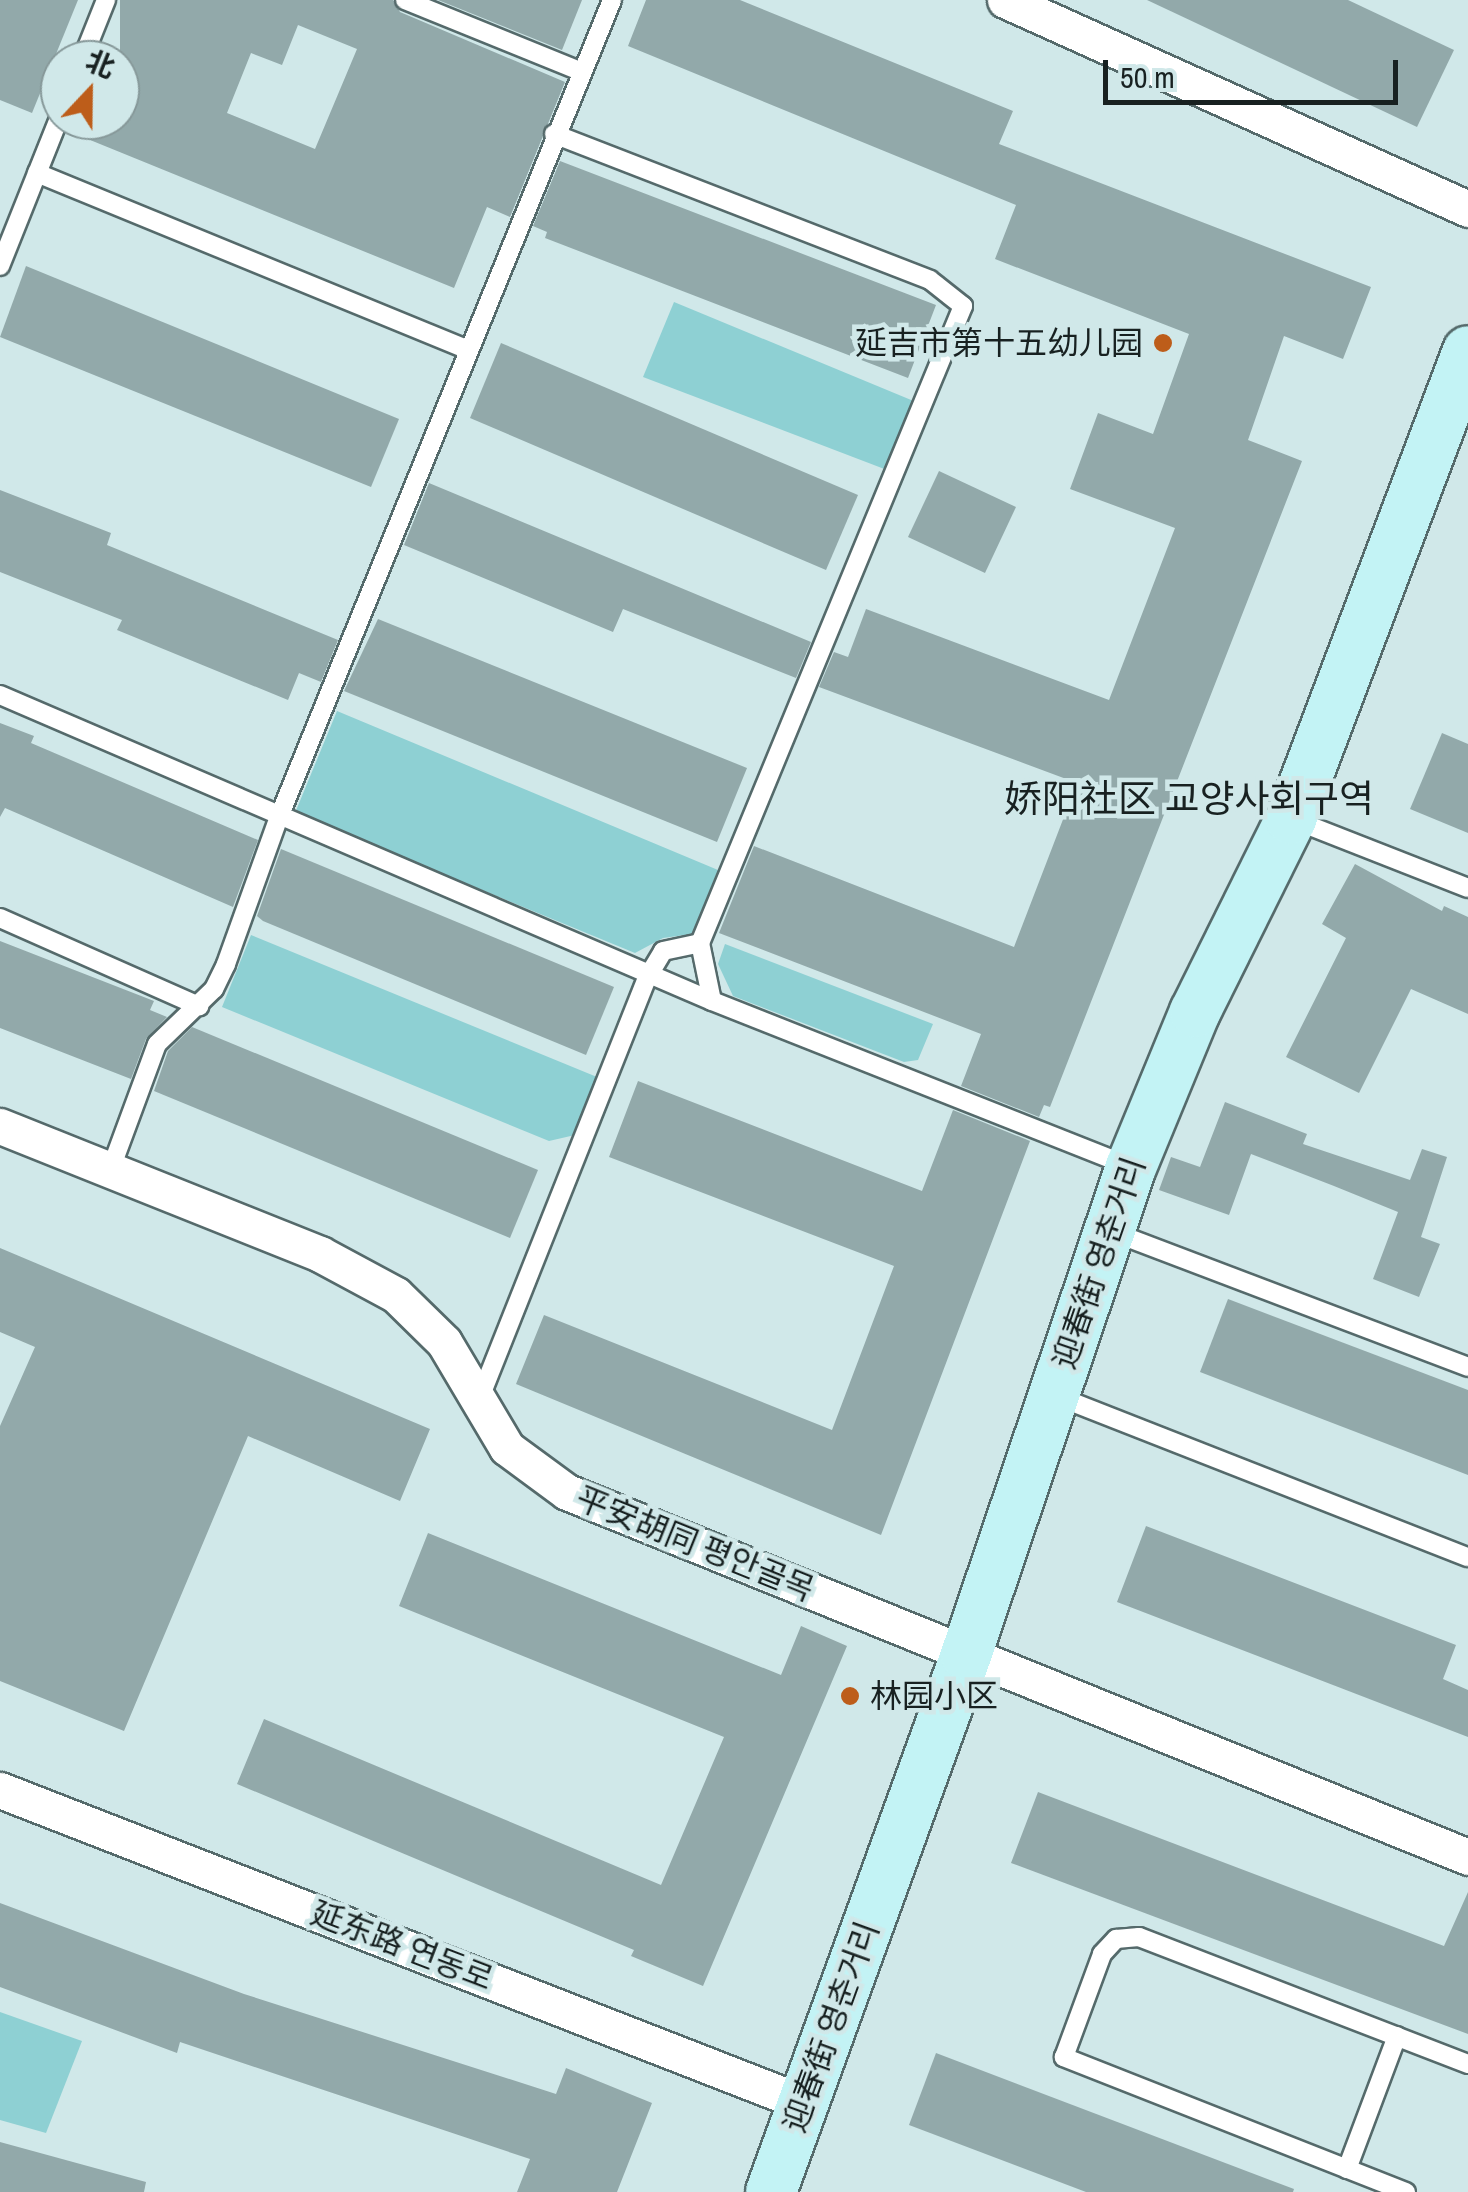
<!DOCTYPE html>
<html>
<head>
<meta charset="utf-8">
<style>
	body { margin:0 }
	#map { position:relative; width:1468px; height:2192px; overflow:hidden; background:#d0e8e9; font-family:"Archivo Narrow","Noto Sans SC","Noto Sans KR",sans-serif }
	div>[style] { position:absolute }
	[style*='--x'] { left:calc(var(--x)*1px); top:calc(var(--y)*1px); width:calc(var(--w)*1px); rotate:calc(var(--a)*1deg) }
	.green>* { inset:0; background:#8ed0d3 }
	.building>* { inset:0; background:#92a9aa }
	.roads { filter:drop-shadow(2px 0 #556a6b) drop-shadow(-2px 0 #556a6b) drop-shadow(0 2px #556a6b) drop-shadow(0 -2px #556a6b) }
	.lane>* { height:18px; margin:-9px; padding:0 9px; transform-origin:9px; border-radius:9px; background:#fff }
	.street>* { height:35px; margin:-17.5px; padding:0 17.5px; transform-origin:17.5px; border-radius:17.5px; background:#fff }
	.secondary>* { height:50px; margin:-25px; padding:0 25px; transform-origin:25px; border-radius:25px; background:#c3f3f5 }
	.dots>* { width:28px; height:28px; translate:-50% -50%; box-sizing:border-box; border:5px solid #d0e8e9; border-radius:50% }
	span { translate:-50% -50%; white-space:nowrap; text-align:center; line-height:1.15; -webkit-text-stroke:9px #d0e8e9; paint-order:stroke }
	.poi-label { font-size:32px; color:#182121 }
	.right { translate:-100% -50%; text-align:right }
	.left { translate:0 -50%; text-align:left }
	.street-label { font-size:32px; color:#182121 }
	.quarter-label { font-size:38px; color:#182121 }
	.north { position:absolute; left:40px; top:40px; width:100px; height:100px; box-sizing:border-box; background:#d0e8e9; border:2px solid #869899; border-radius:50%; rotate:22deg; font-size:28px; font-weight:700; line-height:40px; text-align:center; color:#182121 }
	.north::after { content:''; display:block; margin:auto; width:35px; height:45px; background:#bd5d1a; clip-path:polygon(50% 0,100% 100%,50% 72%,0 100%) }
	.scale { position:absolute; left:1103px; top:60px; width:295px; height:45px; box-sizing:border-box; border:5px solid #182121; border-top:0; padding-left:12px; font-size:30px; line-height:35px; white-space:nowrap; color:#182121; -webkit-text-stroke:8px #d0e8e9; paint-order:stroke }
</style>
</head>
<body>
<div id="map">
	<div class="green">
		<div style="clip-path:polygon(674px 302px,916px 402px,887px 470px,643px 377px)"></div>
		<div style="clip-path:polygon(337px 711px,718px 870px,692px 934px,663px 938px,635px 953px,295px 813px)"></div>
		<div style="clip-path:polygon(251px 935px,597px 1077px,575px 1135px,549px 1141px,222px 1007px)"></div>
		<div style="clip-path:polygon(725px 944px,933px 1024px,918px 1060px,904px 1062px,733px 996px,718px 964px)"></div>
		<div style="clip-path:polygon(0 2012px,82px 2041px,46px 2133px,0 2120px)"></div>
	</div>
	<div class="building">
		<div style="clip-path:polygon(0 0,78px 0,32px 113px,0 100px)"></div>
		<div style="clip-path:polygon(evenodd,120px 0,393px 0,400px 12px,565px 82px,510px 217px,487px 207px,454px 288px,68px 131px,72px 120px,120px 120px,120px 0,298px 25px,357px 49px,315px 149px,227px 113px,251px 53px,282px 65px,298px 25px)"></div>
		<div style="clip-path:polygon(438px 0,582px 0,562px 50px)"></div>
		<div style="clip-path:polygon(646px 0,740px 0,1013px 111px,999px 144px,1371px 287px,1343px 359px,1284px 336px,1248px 440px,1302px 461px,1050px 1107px,1044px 1105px,1039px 1117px,961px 1086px,981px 1034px,719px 933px,754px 846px,1014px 947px,1077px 783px,819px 687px,834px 652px,848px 657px,866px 609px,1109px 700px,1175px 528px,1070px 489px,1098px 413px,1153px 434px,1189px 334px,995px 259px,1016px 205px,628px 46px)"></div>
		<div style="clip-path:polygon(1147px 0,1348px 0,1454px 50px,1417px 127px)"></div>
		<div style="clip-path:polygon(560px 161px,936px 305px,908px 378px,545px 238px,547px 232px,533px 226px)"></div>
		<div style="clip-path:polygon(26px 266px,399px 419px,371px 487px,0 337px)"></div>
		<div style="clip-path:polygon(501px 343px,858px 495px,826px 570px,470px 418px)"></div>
		<div style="clip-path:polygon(939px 471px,1016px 507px,985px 573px,908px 537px)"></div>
		<div style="clip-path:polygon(429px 483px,811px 642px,796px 678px,623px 609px,613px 632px,404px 545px)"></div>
		<div style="clip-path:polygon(0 490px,111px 533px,107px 545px,338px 640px,321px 682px,299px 673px,288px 700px,117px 630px,122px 620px,0 572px)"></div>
		<div style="clip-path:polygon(378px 619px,747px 768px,717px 842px,344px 691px)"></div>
		<div style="clip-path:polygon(0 723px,34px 736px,31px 743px,258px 840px,233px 907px,5px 808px,0 817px)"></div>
		<div style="clip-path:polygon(1442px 733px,1468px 744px,1468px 833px,1410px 809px)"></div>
		<div style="clip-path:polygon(281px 849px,614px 987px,586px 1055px,263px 921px,257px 916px)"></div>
		<div style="clip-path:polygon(1355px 864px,1442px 911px,1444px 906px,1468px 917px,1468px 1014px,1411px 989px,1359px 1093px,1286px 1057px,1346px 938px,1322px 924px)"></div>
		<div style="clip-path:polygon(0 941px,154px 1001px,150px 1010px,167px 1017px,146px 1039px,131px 1079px,0 1028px)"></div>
		<div style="clip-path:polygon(192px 1027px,538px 1170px,510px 1238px,154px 1091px,168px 1051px)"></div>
		<div style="clip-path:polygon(638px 1081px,922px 1191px,953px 1110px,1030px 1141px,881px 1535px,516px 1384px,544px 1315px,832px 1430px,894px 1266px,609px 1157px)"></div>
		<div style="clip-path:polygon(1225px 1102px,1307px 1134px,1303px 1144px,1410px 1180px,1422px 1149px,1447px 1157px,1421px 1237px,1440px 1244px,1419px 1297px,1373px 1279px,1398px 1212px,1334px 1186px,1251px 1154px,1229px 1215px,1159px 1190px,1171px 1157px,1200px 1167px)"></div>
		<div style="clip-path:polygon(0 1248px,430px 1429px,400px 1501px,248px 1436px,124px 1731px,0 1681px,0 1426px,35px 1347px,0 1332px)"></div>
		<div style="clip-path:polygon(1228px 1299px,1468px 1390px,1468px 1475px,1200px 1372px)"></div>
		<div style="clip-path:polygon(1146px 1526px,1456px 1645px,1443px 1679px,1468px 1690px,1468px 1737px,1117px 1602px)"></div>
		<div style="clip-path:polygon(428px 1533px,781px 1675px,801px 1626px,847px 1646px,703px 1986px,631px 1956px,634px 1950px,237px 1784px,264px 1719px,661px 1885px,724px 1737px,399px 1606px)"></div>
		<div style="clip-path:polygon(1038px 1792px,1444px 1946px,1468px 1892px,1468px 2034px,1011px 1863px)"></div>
		<div style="clip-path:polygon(0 1903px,244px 1994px,556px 2094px,566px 2068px,652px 2103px,617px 2192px,517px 2192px,530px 2159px,180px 2042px,177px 2053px,0 1987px)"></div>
		<div style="clip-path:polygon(936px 2053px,1294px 2189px,1293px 2192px,1086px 2192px,909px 2125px)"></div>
		<div style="clip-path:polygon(0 2142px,146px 2182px,144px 2192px,0 2192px)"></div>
	</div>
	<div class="roads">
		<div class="lane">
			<div style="--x:405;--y:0;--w:189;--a:22.1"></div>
			<div style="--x:82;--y:60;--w:65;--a:-68.2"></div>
			<div style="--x:554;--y:134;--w:403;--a:21.2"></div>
			<div style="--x:930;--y:280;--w:42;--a:38.2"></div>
			<div style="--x:963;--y:306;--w:689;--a:112.43"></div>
			<div style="--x:700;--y:943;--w:59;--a:78.3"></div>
			<div style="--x:712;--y:1001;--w:445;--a:21.6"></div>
			<div style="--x:37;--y:173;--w:465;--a:22.3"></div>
			<div style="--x:0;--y:266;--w:162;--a:-68.2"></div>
			<div style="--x:0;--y:695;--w:775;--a:23.26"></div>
			<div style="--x:1292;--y:819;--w:189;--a:21.4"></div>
			<div style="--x:0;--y:918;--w:218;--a:23.9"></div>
			<div style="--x:110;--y:1171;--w:135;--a:-69.7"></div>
			<div style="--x:157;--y:1044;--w:79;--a:-44"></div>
			<div style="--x:214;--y:989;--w:28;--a:-64"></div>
			<div style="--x:226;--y:964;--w:156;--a:-70.2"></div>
			<div style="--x:279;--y:817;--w:882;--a:-67.82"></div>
			<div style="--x:1113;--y:1232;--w:380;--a:20.8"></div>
			<div style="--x:1059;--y:1397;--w:439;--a:21.4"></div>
			<div style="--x:479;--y:1400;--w:454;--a:-68.3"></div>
			<div style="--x:647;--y:978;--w:31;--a:-59"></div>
			<div style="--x:663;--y:951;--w:38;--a:-12"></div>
			<div style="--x:1347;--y:2169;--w:142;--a:-69.4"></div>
			<div style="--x:1406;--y:2192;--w:368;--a:-158.5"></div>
			<div style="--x:1064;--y:2057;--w:110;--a:-69.7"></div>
			<div style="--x:1102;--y:1954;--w:21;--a:-47"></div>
			<div style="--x:1116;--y:1939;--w:23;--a:-5"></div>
			<div style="--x:1139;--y:1937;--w:353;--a:21.1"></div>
		</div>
		<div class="street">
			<div style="--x:1005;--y:0;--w:508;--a:24.29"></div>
			<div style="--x:0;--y:1126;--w:345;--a:21.8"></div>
			<div style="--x:320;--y:1254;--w:86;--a:28.3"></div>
			<div style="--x:396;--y:1295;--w:67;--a:44.4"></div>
			<div style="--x:444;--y:1342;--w:123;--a:59.3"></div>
			<div style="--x:507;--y:1448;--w:74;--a:36.3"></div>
			<div style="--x:567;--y:1492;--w:972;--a:22.05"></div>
			<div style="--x:0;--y:1790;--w:863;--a:21.27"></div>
		</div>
		<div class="secondary">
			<div style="--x:771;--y:2192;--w:571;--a:-70.04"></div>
			<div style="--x:966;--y:1655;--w:515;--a:-71.32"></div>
			<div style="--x:1131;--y:1167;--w:168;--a:-67.6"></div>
			<div style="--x:1195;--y:1012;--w:216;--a:-63.6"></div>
			<div style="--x:1291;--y:819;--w:500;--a:-69.28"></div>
		</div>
	</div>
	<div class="dots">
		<div style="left:1163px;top:343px;background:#bd5d1a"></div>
		<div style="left:850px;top:1696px;background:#bd5d1a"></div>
	</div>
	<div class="poi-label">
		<span class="right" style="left:1143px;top:343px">延吉市第十五幼儿园</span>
		<span class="left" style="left:870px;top:1696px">林园小区</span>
	</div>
	<div class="street-label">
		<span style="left:1099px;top:1263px;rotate:-71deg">迎春街 영춘거리</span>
		<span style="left:695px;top:1544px;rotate:22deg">平安胡同 평안골목</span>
		<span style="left:402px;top:1946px;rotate:21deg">延东路 연동로</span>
		<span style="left:831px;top:2027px;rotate:-70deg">迎春街 영춘거리</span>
	</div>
	<div class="quarter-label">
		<span style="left:1189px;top:799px">娇阳社区 교양사회구역</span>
	</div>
	<div class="north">北</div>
	<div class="scale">50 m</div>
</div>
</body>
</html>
